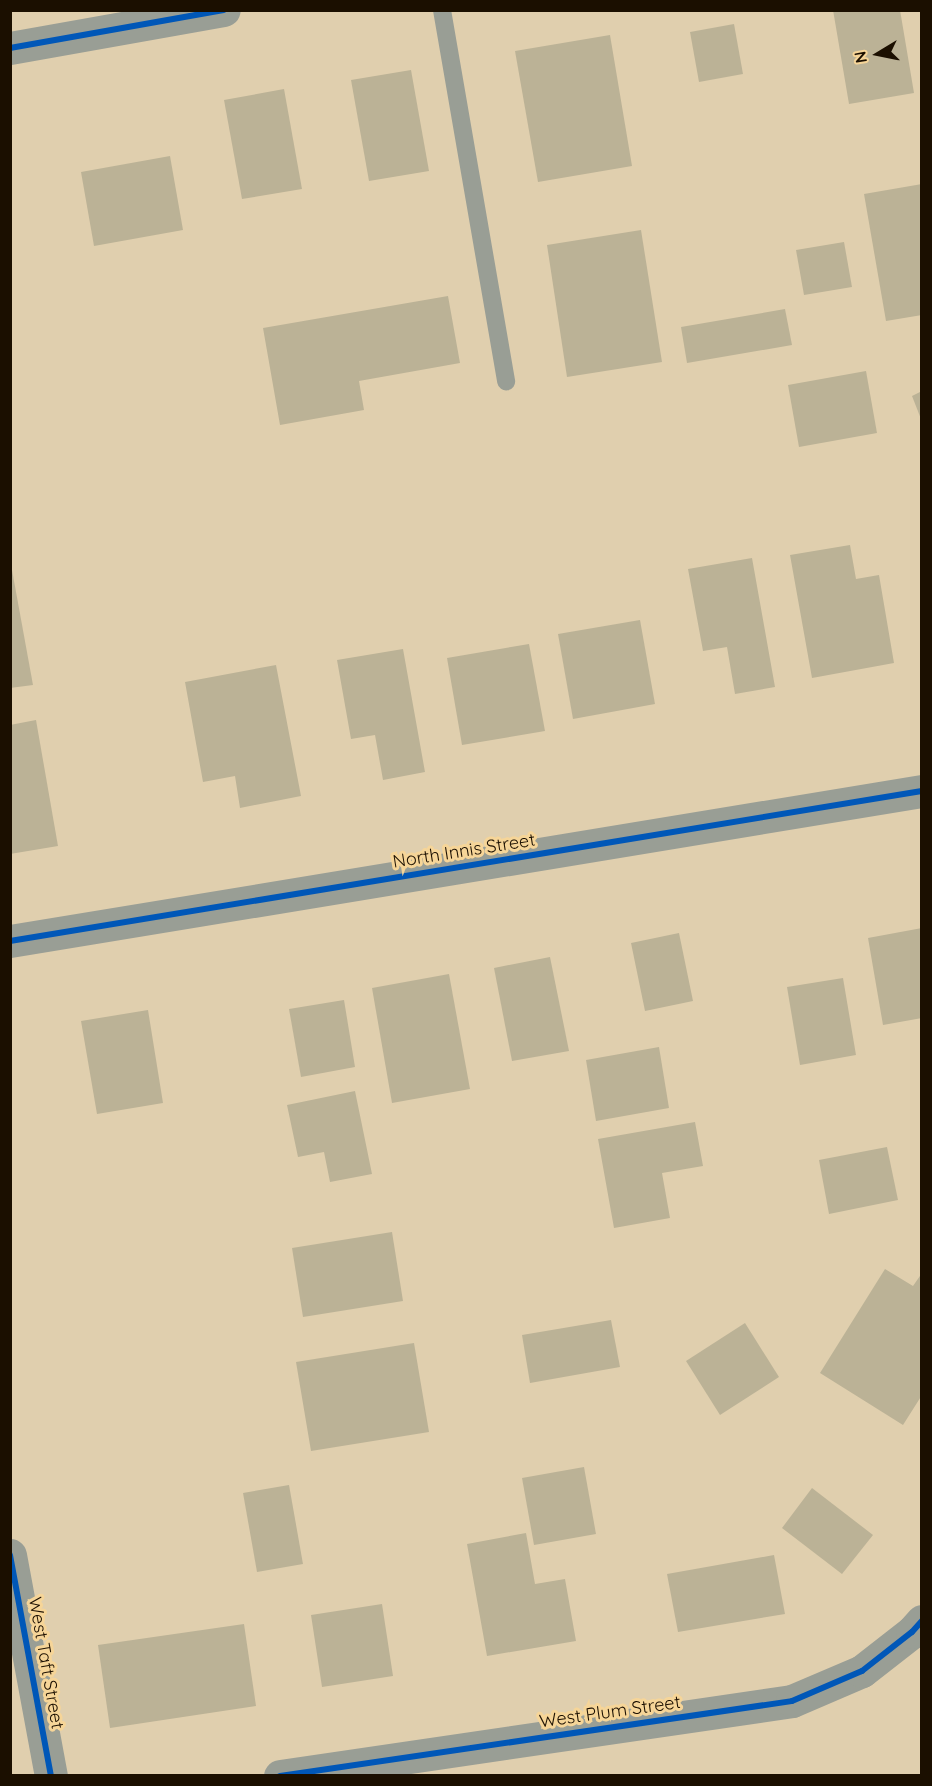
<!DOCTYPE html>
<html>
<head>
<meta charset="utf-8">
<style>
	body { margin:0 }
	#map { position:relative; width:932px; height:1786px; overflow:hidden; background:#e0cfae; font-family:Quicksand,sans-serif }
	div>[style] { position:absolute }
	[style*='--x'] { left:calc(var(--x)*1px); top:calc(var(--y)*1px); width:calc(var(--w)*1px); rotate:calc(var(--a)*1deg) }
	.building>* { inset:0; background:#bbb296 }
	.service>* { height:18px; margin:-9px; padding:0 9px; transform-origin:9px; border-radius:9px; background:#999e95 }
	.minor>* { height:33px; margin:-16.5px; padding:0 16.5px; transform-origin:16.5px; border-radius:16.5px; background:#999e95 }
	.cycleway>* { height:6px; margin:-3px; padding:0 3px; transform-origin:3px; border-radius:3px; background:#0057b8 }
	span { translate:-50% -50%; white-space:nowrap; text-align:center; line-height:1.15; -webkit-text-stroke:6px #f6d598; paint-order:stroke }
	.street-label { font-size:18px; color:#1b0f00 }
	.frame { position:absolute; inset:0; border:12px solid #1b0f00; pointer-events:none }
	.north { position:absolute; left:848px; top:24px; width:60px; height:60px; -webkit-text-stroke:4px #f6d598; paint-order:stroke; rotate:260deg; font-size:16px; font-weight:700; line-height:24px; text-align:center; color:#1b0f00 }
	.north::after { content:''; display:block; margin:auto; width:21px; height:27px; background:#1b0f00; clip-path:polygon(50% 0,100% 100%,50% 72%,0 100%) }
</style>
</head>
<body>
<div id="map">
	<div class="building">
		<div style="clip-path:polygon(833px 10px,900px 10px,914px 93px,849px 104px)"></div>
		<div style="clip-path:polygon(734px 24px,743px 74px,699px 82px,690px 32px)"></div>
		<div style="clip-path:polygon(610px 35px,632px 166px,538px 182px,515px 51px)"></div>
		<div style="clip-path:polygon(411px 70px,429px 171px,369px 181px,351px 80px)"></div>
		<div style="clip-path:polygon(284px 89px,302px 189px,242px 199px,224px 100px)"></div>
		<div style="clip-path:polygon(170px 156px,183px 230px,94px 246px,81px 172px)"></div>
		<div style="clip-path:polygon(922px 184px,922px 315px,886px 321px,864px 194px)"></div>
		<div style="clip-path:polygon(641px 230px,662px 362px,567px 377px,547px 245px)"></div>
		<div style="clip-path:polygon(844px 242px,852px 287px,804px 295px,796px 250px)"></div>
		<div style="clip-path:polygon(448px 296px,460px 363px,359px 381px,364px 410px,280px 425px,263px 328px)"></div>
		<div style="clip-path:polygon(785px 309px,792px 345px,687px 363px,681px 327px)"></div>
		<div style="clip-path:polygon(866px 371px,877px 433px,799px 447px,788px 385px)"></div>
		<div style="clip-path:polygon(922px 391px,922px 419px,921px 419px,912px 396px)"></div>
		<div style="clip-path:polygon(850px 545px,856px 579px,879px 575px,894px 663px,812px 678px,790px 555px)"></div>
		<div style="clip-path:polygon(752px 558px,775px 687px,735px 694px,727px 647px,703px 651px,688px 569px)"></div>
		<div style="clip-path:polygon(10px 559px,33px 685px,10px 688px)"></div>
		<div style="clip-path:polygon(640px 620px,655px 704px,573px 719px,558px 634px)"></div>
		<div style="clip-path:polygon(529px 644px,545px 731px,462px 745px,447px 658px)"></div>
		<div style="clip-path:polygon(403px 649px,425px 772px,383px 780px,375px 735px,351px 739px,337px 660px)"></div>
		<div style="clip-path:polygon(276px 665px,301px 796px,240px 808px,235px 776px,203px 782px,185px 682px)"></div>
		<div style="clip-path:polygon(36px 720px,58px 846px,10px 854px,10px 725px)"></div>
		<div style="clip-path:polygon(922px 928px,922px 1018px,883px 1025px,868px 938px)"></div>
		<div style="clip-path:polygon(679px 933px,693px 1001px,645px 1011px,631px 943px)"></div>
		<div style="clip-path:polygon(550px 957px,569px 1051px,512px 1061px,494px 968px)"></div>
		<div style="clip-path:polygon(449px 974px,470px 1089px,392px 1103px,372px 988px)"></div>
		<div style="clip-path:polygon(843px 978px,856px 1055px,800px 1065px,787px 987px)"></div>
		<div style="clip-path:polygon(344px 1000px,355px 1067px,301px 1077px,289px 1009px)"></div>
		<div style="clip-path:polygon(148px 1010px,163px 1103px,97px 1114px,81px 1021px)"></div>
		<div style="clip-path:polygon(659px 1047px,669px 1108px,596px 1121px,586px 1060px)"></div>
		<div style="clip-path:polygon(355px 1091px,372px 1174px,330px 1182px,324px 1152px,298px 1157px,287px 1105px)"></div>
		<div style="clip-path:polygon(695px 1122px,703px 1166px,662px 1173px,670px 1218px,614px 1228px,598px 1139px)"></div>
		<div style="clip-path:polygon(887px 1147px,898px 1200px,829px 1214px,819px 1160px)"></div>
		<div style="clip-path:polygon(392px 1232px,403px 1301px,303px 1317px,292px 1248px)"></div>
		<div style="clip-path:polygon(885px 1269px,913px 1286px,922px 1273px,922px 1395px,903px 1425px,820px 1373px)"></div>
		<div style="clip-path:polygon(611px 1320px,620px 1367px,530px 1383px,522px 1335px)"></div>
		<div style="clip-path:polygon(745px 1323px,779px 1377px,720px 1415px,686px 1361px)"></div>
		<div style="clip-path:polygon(414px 1343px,429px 1432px,311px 1451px,296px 1362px)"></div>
		<div style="clip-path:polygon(584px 1467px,596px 1534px,534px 1545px,522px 1478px)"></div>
		<div style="clip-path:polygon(289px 1485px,303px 1564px,257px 1572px,243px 1493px)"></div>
		<div style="clip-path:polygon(812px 1488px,873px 1535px,842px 1574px,782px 1528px)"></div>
		<div style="clip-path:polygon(526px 1533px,535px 1584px,565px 1579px,576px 1641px,487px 1656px,467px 1544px)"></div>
		<div style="clip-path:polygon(774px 1555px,785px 1614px,678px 1632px,667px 1574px)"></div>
		<div style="clip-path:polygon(382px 1604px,393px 1676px,322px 1687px,311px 1615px)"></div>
		<div style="clip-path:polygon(244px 1624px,256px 1706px,110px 1728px,98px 1645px)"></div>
	</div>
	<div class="service">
		<div style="--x:442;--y:10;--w:377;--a:80.2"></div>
	</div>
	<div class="minor">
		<div style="--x:10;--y:48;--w:217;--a:-10.1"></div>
		<div style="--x:10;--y:941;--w:924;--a:-9.34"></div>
		<div style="--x:10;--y:1555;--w:225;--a:79.5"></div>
		<div style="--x:280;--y:1776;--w:517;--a:-8.33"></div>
		<div style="--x:792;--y:1701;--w:76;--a:-23.2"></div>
		<div style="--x:862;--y:1671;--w:63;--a:-38"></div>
		<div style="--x:912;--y:1632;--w:15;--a:-48"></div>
	</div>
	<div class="cycleway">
		<div style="--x:10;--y:48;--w:217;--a:-10.1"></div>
		<div style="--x:10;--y:941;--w:924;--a:-9.34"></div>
		<div style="--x:10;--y:1555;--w:225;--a:79.5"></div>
		<div style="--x:280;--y:1776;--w:517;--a:-8.33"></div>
		<div style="--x:792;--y:1701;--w:76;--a:-23.2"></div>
		<div style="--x:862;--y:1671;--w:63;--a:-38"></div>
		<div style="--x:912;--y:1632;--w:15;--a:-48"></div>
	</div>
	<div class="street-label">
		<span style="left:464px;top:851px;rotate:-9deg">North Innis Street</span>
		<span style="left:46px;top:1663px;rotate:80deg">West Taft Street</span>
		<span style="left:610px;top:1712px;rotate:-8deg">West Plum Street</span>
	</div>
	<div class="frame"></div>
	<div class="north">N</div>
</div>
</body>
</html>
